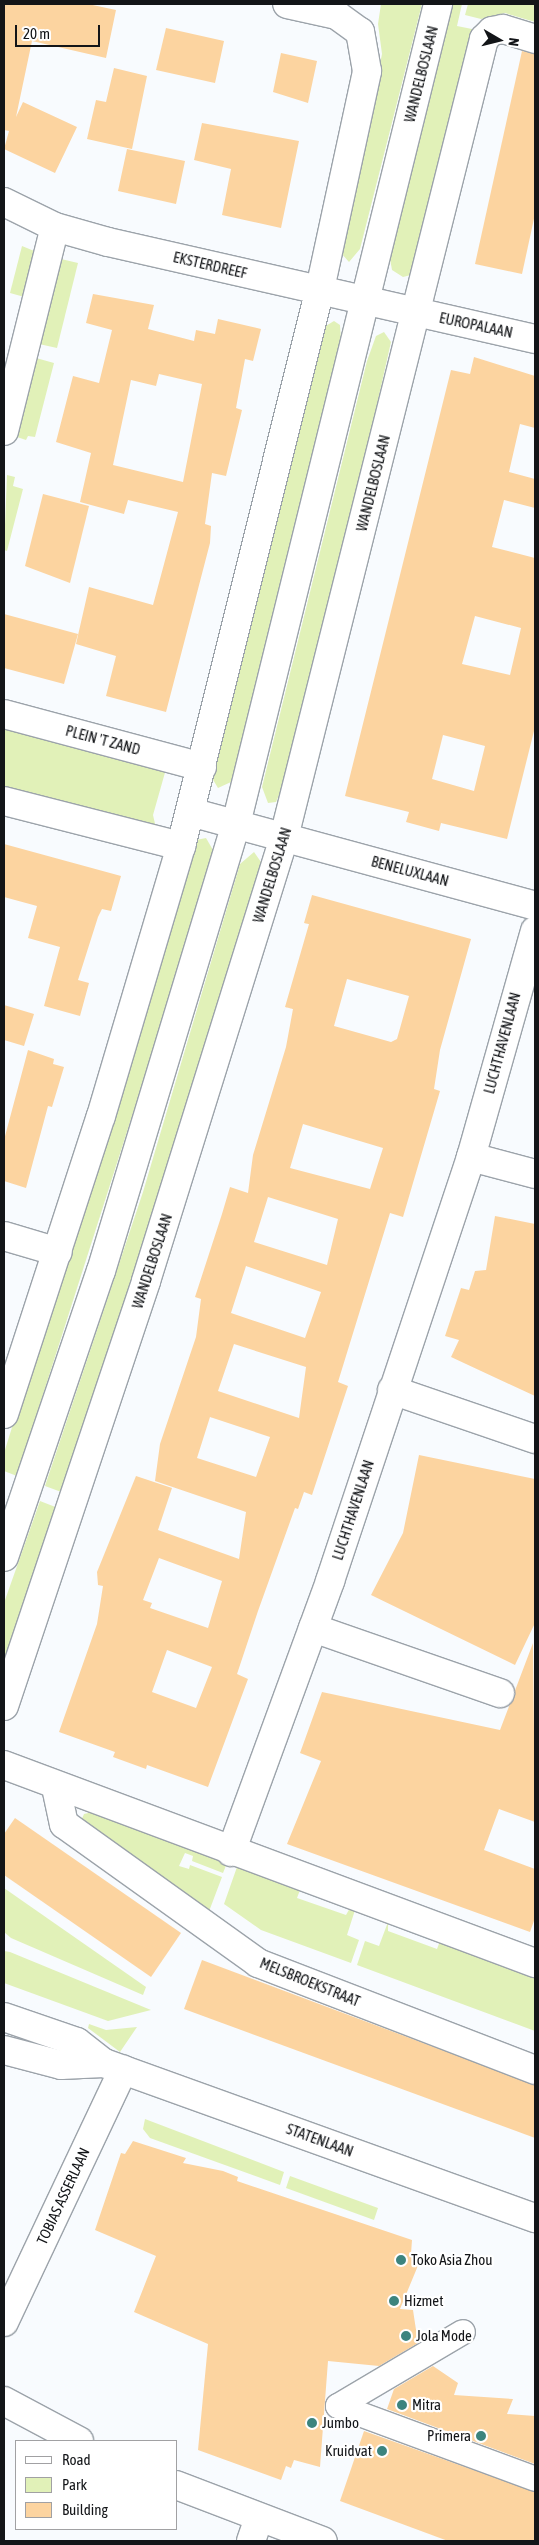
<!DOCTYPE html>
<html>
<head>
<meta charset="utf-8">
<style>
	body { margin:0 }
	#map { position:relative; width:539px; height:2545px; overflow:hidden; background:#f8fbfe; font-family:"Asap Condensed",sans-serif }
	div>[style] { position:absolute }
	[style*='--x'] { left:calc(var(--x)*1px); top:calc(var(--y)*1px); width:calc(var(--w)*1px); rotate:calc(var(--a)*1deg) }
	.green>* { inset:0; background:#e1f1b8 }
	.building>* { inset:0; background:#fcd4a0 }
	.roads { filter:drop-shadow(1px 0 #9ca3aa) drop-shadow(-1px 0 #9ca3aa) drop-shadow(0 1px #9ca3aa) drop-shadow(0 -1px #9ca3aa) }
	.pedestrian>* { height:24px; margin:-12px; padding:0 12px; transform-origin:12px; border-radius:12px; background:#fff }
	.minor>* { height:28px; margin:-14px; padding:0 14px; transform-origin:14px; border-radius:14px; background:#fff }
	.tertiary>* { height:28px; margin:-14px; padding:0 14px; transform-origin:14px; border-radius:14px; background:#fff }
	.dots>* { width:14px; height:14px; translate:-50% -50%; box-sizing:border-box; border:2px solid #fff; border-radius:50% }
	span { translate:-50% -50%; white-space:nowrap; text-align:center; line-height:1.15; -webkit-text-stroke:4.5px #fff; paint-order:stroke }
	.street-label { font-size:15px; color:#131518 }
	.poi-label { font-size:15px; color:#131518 }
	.left { translate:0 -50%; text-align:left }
	.right { translate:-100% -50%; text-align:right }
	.frame { position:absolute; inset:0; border:5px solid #131518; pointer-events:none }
	.legend { position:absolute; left:15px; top:2440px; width:162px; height:90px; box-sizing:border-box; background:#fff; border:1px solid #a1a1a3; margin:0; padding:6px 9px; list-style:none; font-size:15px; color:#131518 }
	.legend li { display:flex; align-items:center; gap:10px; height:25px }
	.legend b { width:25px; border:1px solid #a1a1a3 }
	.north { position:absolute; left:474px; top:15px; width:50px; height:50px; -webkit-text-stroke:4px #fff; paint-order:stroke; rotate:98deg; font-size:14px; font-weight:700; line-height:20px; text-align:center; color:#131518 }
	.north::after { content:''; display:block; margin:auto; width:18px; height:22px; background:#131518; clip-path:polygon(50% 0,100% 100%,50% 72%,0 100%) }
	.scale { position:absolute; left:15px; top:25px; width:85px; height:22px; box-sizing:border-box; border:2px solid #131518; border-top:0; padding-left:6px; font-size:15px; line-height:18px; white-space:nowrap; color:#131518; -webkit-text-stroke:4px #fff; paint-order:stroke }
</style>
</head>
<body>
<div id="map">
	<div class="green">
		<div style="clip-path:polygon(381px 4px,422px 4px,360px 249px,349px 262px,341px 253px,382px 54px,378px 24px)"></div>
		<div style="clip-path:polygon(451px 4px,462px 4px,457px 26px,477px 30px,411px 275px,403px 277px,392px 270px,390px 259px)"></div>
		<div style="clip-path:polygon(468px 4px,535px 4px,535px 22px,505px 13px,481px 19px,465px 15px)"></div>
		<div style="clip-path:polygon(22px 246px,39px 253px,28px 298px,10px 293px)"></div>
		<div style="clip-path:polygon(61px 259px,78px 263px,57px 348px,39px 344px)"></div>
		<div style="clip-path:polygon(334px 321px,340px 325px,341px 341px,266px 653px,231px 782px,218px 788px,212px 778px,324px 327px)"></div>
		<div style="clip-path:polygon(384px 332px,391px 342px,362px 471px,281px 790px,276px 802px,268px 803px,262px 787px,367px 361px,376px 336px)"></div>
		<div style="clip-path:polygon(36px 358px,54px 363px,35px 437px,28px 436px,26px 440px,17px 437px)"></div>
		<div style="clip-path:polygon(7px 475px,15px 477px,13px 486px,23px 489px,7px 551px,4px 550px)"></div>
		<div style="clip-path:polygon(4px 723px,166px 769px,153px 815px,156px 828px,4px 788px)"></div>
		<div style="clip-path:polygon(206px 838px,213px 850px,178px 972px,17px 1476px,4px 1471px,4px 1453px,196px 840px)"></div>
		<div style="clip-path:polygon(254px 852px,261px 862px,226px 984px,64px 1493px,45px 1486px,143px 1192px,240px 864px)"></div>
		<div style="clip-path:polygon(40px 1501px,58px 1508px,4px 1662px,4px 1603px)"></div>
		<div style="clip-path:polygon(93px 1812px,227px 1863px,223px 1873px,192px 1861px,193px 1856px,185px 1853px,179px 1866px,189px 1869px,190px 1865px,222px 1877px,205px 1922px,81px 1821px,84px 1814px)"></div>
		<div style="clip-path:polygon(237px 1867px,300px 1890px,297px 1898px,346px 1915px,350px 1908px,355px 1910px,347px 1935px,359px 1940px,351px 1963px,261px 1930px,224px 1904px)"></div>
		<div style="clip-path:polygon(4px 1888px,146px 1987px,143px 1995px,11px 1938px,4px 1932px)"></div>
		<div style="clip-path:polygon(388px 1922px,388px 1931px,437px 1949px,440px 1941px,535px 1976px,535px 2031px,357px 1965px,365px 1941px,379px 1946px)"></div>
		<div style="clip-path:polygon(4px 1951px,10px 1952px,151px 2010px,108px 2021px,4px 1983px)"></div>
		<div style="clip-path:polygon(89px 2024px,106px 2030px,137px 2027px,120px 2052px,88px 2028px)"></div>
		<div style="clip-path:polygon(145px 2119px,284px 2172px,280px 2185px,150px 2138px,143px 2129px)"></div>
		<div style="clip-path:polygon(290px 2176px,378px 2208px,374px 2220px,286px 2188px)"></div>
	</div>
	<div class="building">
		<div style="clip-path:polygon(4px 4px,88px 4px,116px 10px,106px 58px,32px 41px,16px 117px,23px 102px,77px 127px,55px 173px,4px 149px,9px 131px,4px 130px)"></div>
		<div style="clip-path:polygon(166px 28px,224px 41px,215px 83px,156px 70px)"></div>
		<div style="clip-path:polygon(522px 51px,535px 54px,535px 214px,522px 274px,475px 264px)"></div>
		<div style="clip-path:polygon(281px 53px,317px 61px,308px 103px,273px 92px)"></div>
		<div style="clip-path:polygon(114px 68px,147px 76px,132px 149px,87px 139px,96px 100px,106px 102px)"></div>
		<div style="clip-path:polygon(202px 123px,299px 141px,281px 228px,222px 215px,231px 169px,194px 160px)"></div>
		<div style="clip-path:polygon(127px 149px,185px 161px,176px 204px,118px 191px)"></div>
		<div style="clip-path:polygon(evenodd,93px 294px,154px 305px,148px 329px,194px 341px,196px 330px,215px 334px,218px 319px,261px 329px,253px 361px,245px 359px,236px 408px,242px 410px,226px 476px,212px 473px,205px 524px,211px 526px,210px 543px,166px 712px,106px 696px,116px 656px,76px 644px,89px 587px,153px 605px,178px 512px,128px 500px,124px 514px,80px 502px,91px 453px,56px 442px,73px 376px,99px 383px,112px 330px,86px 323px,93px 294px,159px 374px,202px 384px,183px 482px,113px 465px,131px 380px,156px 386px,159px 374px)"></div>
		<div style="clip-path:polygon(evenodd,474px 357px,535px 376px,535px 428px,520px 424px,509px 472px,535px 479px,535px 508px,504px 500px,492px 547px,535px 558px,535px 727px,507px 839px,441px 823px,439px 831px,406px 822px,409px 812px,345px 796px,451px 370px,470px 374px,474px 357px,475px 616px,521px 628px,510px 675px,462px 664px,475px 616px,474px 357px,443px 735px,485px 746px,474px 791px,432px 779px,443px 735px)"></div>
		<div style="clip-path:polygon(43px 494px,89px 506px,70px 583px,25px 566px)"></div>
		<div style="clip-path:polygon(4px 614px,78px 634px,64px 684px,4px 668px)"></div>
		<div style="clip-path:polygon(4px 844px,121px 876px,111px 911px,102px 909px,98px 917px,78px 980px,89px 983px,80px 1016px,44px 1006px,60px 947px,28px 938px,37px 906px,4px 897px)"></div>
		<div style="clip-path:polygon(evenodd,312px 895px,471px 939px,440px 1050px,434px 1089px,440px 1091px,403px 1217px,390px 1213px,338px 1382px,348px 1386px,312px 1495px,304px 1492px,298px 1509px,295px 1508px,258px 1611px,237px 1674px,248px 1679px,208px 1787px,147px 1765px,146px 1769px,113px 1757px,115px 1752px,59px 1732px,97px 1624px,103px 1586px,98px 1585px,97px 1572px,136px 1476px,172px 1488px,158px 1530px,239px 1559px,246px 1512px,155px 1481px,160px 1444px,196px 1337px,201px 1299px,195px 1297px,222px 1214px,230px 1187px,248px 1193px,253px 1155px,286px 1047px,293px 1009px,285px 1007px,309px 924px,304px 923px,312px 895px,347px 979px,409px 996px,397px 1039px,391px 1042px,334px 1026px,347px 979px,312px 895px,303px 1124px,383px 1148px,370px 1189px,290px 1168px,303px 1124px,312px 895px,268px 1197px,338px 1219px,327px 1265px,254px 1242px,268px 1197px,312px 895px,246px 1266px,321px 1292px,305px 1338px,231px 1313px,246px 1266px,312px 895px,234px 1344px,306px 1367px,299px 1418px,218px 1391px,234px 1344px,312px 895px,210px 1417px,270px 1437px,256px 1477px,197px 1458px,210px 1417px,312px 895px,159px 1558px,222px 1581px,208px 1628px,150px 1608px,152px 1603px,143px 1600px,159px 1558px,312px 895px,167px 1650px,212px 1667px,196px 1708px,152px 1692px,167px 1650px)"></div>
		<div style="clip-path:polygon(4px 1005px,34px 1014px,24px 1046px,4px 1040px)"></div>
		<div style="clip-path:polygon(28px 1050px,54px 1059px,53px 1064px,64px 1067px,52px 1107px,48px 1106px,26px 1188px,4px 1181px,4px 1140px)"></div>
		<div style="clip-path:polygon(495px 1216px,535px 1224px,535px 1396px,451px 1357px,459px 1340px,445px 1336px,461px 1288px,469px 1290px,475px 1271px,486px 1270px)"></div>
		<div style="clip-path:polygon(419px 1455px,535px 1479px,535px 1623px,515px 1665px,371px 1595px,403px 1533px)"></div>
		<div style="clip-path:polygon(533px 1643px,535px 1822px,499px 1809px,484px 1850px,535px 1869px,535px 1918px,530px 1932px,287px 1844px,321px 1761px,300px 1753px,322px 1692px,500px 1730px)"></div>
		<div style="clip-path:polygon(15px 1818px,181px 1933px,151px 1977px,4px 1875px,4px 1834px)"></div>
		<div style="clip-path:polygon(202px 1960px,535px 2085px,535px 2138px,184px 2009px)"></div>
		<div style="clip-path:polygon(133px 2141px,186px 2158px,183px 2163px,223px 2171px,238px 2177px,237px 2181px,412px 2240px,411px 2254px,419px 2255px,417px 2268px,400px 2309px,413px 2310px,418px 2343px,379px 2366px,328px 2361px,320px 2467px,294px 2460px,291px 2468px,286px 2466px,281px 2480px,198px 2450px,208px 2344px,134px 2312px,156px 2256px,95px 2230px,121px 2153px,125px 2154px)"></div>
		<div style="clip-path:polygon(433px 2366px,458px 2383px,454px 2395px,513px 2399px,507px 2414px,535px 2416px,535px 2464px,387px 2409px,394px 2389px)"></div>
		<div style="clip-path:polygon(364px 2431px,535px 2492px,535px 2541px,448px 2541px,340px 2501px)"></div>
	</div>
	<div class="roads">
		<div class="pedestrian">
			<div style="--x:338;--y:2406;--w:210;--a:20.3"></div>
			<div style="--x:338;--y:2406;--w:145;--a:-30.6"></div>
		</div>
		<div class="minor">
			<div style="--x:4;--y:202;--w:57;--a:26.1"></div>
			<div style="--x:55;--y:227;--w:55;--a:15.8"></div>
			<div style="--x:108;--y:242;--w:438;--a:12.8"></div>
			<div style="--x:4;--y:431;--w:210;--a:-76"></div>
			<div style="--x:4;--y:714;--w:205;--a:15"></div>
			<div style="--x:4;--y:801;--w:183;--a:14.3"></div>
			<div style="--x:190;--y:812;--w:358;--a:15.2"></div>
			<div style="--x:471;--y:1157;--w:66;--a:14.9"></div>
			<div style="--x:4;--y:1236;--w:56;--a:16.5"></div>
			<div style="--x:392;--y:1390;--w:151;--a:18.9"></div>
			<div style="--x:4;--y:1414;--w:313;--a:-72"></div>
			<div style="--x:101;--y:1116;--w:282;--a:-73.5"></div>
			<div style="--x:181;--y:846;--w:574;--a:-75.99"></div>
			<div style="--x:320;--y:289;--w:223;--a:-77.8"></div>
			<div style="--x:367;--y:71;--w:40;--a:-100"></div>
			<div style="--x:360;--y:32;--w:29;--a:-144"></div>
			<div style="--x:337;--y:15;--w:51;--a:-167.6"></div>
			<div style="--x:313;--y:1628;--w:198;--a:19.2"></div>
			<div style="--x:4;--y:1706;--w:448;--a:-71.5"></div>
			<div style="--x:146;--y:1281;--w:465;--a:-72.7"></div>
			<div style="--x:284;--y:837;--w:823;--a:-75.93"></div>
			<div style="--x:484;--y:39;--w:11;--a:-45"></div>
			<div style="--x:492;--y:31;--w:11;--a:-10"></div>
			<div style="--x:503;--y:29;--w:34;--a:17"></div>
			<div style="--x:4;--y:1765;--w:567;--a:20.45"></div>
			<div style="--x:56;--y:1787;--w:38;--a:78"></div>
			<div style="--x:64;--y:1824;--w:239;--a:35.6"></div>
			<div style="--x:258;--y:1963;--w:297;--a:21.1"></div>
			<div style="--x:231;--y:1852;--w:289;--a:-69.9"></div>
			<div style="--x:330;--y:1581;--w:447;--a:-71.6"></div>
			<div style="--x:471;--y:1157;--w:235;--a:-74.2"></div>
			<div style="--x:4;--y:2017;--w:77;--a:18.9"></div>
			<div style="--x:77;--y:2042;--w:34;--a:38"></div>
			<div style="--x:104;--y:2063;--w:458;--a:19.8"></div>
			<div style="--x:4;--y:2050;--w:59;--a:14.7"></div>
			<div style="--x:61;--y:2065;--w:43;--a:-2.7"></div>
			<div style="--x:4;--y:2322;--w:279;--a:-64.7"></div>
			<div style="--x:4;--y:2401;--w:85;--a:28.1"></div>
			<div style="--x:176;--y:2485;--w:157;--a:20.9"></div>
			<div style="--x:251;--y:2541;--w:24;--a:-71"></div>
		</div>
		<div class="tertiary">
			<div style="--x:4;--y:1557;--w:302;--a:-71.3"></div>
			<div style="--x:101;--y:1271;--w:467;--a:-73.2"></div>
			<div style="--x:236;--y:824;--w:845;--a:-76.16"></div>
		</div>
	</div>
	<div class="dots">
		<div style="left:401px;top:2260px;background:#3c847e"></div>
		<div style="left:394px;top:2301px;background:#3c847e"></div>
		<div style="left:406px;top:2336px;background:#3c847e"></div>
		<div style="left:402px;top:2405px;background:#3c847e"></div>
		<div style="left:312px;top:2423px;background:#3c847e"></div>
		<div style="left:481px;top:2436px;background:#3c847e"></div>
		<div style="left:382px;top:2451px;background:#3c847e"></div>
	</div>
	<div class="street-label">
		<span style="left:421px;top:74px;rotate:-76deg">WANDELBOSLAAN</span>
		<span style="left:210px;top:265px;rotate:13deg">EKSTERDREEF</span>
		<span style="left:476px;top:325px;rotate:12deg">EUROPALAAN</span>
		<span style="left:373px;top:483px;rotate:-76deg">WANDELBOSLAAN</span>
		<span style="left:103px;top:740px;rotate:15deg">PLEIN 'T ZAND</span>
		<span style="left:410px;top:871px;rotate:15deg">BENELUXLAAN</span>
		<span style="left:272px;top:875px;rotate:-73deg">WANDELBOSLAAN</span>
		<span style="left:502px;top:1043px;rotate:-75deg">LUCHTHAVENLAAN</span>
		<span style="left:152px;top:1261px;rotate:-72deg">WANDELBOSLAAN</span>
		<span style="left:353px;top:1510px;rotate:-72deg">LUCHTHAVENLAAN</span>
		<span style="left:310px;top:1982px;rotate:22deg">MELSBROEKSTRAAT</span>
		<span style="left:320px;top:2140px;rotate:20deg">STATENLAAN</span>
		<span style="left:63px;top:2196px;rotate:-65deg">TOBIAS ASSERLAAN</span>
	</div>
	<div class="poi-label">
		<span class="left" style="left:411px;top:2260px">Toko Asia Zhou</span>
		<span class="left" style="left:404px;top:2301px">Hizmet</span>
		<span class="left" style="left:416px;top:2336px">Jola Mode</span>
		<span class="left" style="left:412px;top:2405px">Mitra</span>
		<span class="left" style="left:322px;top:2423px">Jumbo</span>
		<span class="right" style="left:471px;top:2436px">Primera</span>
		<span class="right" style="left:372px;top:2451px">Kruidvat</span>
	</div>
	<div class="frame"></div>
	<ul class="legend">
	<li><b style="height:6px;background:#fff"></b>Road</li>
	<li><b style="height:14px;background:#e1f1b8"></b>Park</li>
	<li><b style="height:14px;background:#fcd4a0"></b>Building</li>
	</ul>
	<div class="north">N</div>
	<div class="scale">20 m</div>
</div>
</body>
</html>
